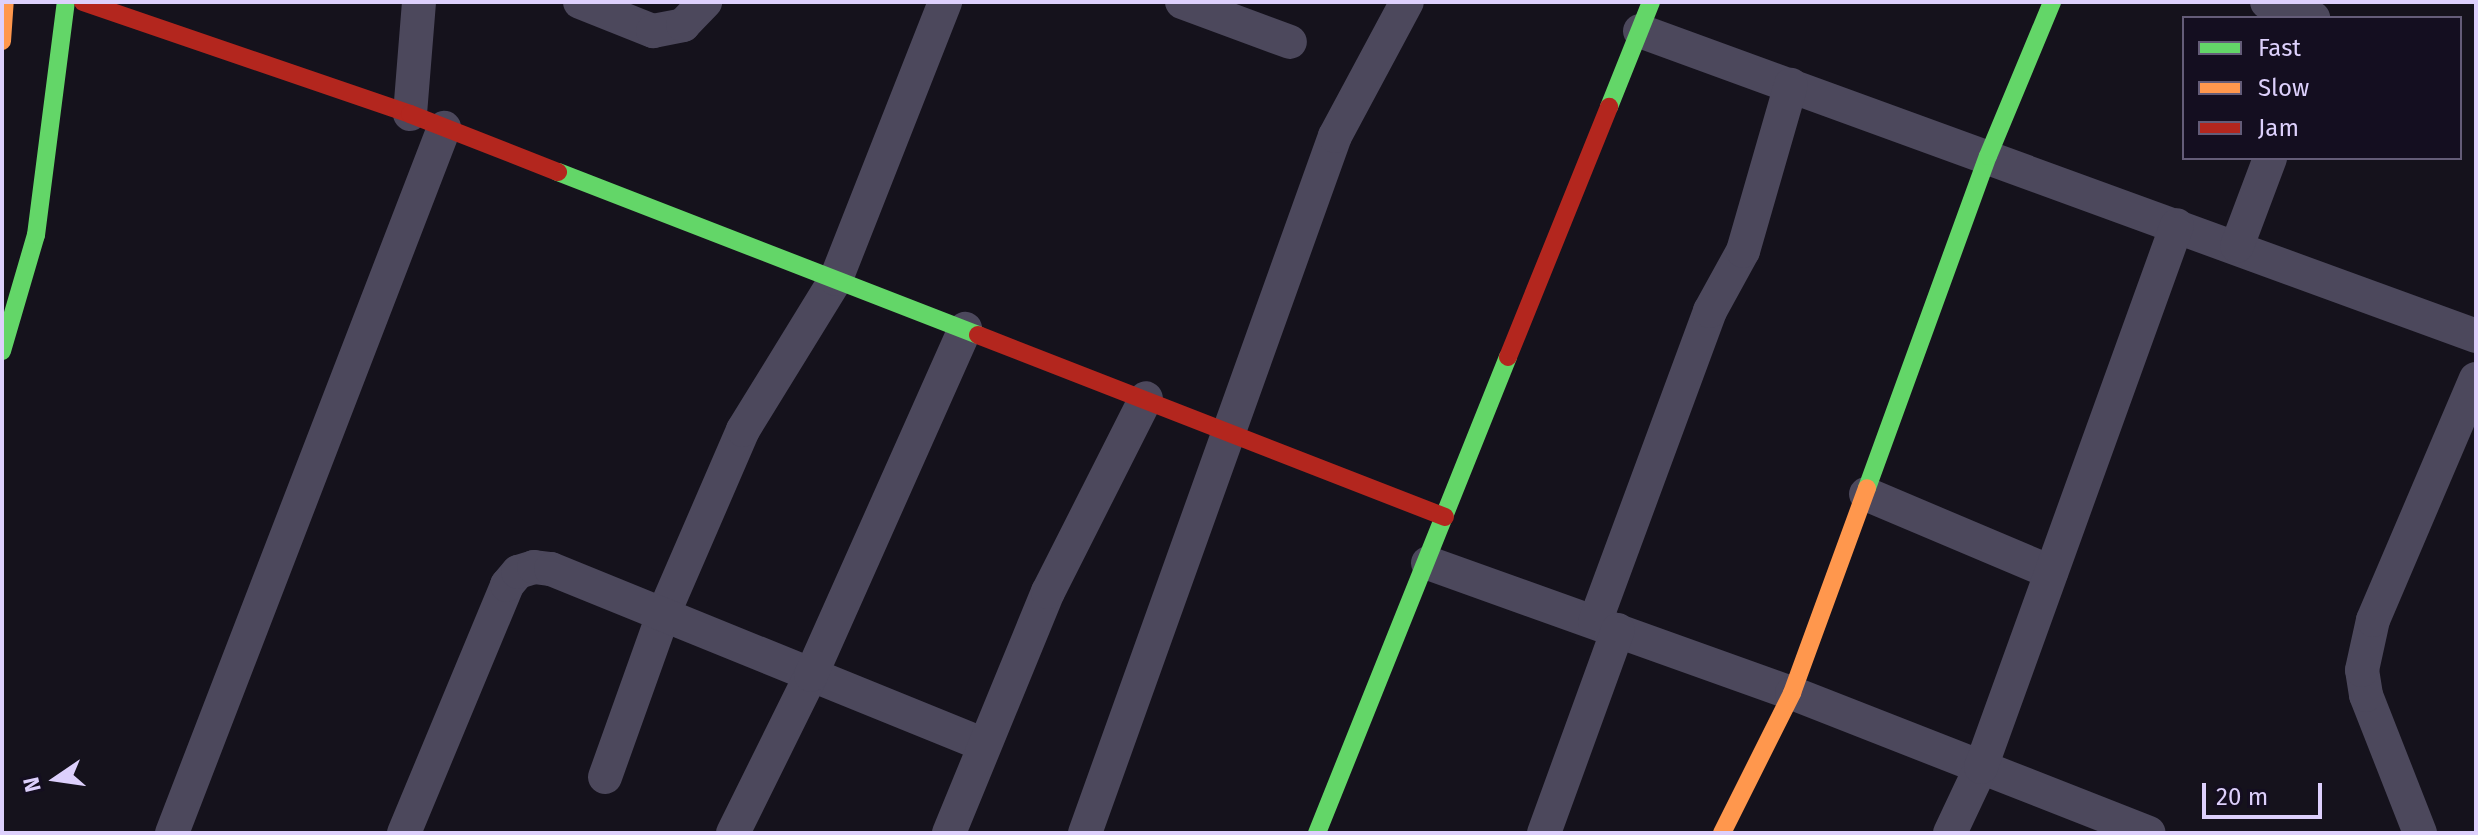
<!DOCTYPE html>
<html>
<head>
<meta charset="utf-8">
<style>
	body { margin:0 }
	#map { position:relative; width:2478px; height:835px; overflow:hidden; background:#15121c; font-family:"Fira Sans",sans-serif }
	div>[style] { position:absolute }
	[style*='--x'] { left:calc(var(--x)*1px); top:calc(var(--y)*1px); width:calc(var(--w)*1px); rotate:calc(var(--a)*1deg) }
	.street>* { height:34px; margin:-17px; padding:0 17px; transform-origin:17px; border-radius:17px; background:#4c485c }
	.fast>* { height:18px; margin:-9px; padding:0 9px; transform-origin:9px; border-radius:9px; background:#63d668 }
	.slow>* { height:18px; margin:-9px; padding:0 9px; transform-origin:9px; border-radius:9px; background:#ff974d }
	.jam>* { height:18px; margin:-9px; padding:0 9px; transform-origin:9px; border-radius:9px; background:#b3261e }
	span { translate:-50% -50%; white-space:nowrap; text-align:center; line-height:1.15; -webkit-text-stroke:7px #140e20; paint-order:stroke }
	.frame { position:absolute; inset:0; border:4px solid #ddd0fc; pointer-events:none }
	.legend { position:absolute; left:2182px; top:16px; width:280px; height:144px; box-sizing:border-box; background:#140e20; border:2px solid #645c78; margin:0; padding:10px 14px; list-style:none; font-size:24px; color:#ddd0fc }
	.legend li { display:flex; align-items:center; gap:16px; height:40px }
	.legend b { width:40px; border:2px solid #645c78 }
	.north { position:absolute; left:16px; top:739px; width:80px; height:80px; -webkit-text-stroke:6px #140e20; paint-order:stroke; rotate:257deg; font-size:22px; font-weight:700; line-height:32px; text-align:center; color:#ddd0fc }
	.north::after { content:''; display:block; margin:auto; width:28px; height:36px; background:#ddd0fc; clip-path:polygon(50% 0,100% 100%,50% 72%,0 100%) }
	.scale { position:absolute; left:2202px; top:783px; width:120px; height:36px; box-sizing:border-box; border:4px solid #ddd0fc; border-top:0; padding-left:10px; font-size:24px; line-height:28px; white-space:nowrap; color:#ddd0fc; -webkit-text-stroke:6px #140e20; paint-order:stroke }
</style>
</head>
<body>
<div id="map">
	<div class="street">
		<div style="--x:580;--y:2;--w:79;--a:21.7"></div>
		<div style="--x:653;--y:31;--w:31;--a:-11"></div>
		<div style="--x:683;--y:25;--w:32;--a:-46"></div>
		<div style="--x:1182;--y:2;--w:115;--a:20.3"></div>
		<div style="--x:2267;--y:2;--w:49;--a:19.2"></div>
		<div style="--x:1640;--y:31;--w:890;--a:20.04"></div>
		<div style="--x:410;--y:114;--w:112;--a:-85.4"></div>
		<div style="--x:2237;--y:246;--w:94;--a:-69.4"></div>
		<div style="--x:1866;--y:494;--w:201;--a:22.9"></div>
		<div style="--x:1428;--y:563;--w:387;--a:19.7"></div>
		<div style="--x:1792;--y:693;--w:383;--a:21.4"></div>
		<div style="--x:1595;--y:622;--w:332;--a:-69.7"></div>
		<div style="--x:1710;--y:311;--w:68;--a:-61.2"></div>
		<div style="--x:1743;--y:251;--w:173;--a:-73.9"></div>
		<div style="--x:605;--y:777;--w:172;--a:-70.3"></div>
		<div style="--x:663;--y:615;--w:202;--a:-66.6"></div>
		<div style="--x:743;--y:430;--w:177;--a:-58.4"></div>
		<div style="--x:836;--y:279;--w:298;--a:-68.5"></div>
		<div style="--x:172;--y:833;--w:756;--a:-68.9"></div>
		<div style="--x:404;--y:833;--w:269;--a:-67.4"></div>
		<div style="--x:507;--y:585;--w:17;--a:-50"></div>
		<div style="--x:518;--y:572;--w:17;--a:-17"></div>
		<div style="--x:534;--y:567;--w:17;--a:7"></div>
		<div style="--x:551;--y:569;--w:466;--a:22.1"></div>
		<div style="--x:733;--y:833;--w:176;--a:-63.7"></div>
		<div style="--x:811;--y:675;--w:379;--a:-66"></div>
		<div style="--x:949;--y:833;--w:261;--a:-67.7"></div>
		<div style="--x:1048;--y:592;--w:217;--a:-63.2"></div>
		<div style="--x:1085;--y:833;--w:740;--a:-70.27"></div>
		<div style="--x:1335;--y:136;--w:152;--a:-61.8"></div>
		<div style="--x:1544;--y:833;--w:216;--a:-70"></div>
		<div style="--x:1950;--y:833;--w:73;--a:-64.8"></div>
		<div style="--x:1981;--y:767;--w:576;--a:-70.12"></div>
		<div style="--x:2420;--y:833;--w:148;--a:-111.4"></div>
		<div style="--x:2366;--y:695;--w:25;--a:-99"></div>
		<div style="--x:2362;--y:670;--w:51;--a:-77.6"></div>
		<div style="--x:2373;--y:620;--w:262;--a:-66.9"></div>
	</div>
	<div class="fast">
		<div style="--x:1609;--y:107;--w:113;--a:-68.2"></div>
		<div style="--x:558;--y:172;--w:451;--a:21.2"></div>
		<div style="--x:2;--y:351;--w:121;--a:-73.7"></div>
		<div style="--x:36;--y:235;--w:235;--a:-82.7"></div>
		<div style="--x:1867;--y:488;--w:353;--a:-70"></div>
		<div style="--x:1988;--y:156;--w:167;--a:-67.4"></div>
		<div style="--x:1317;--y:833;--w:513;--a:-68.14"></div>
	</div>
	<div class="slow">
		<div style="--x:2;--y:41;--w:39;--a:-86"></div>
		<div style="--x:1722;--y:833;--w:157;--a:-63.4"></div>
		<div style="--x:1792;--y:693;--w:218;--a:-69.9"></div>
	</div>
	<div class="jam">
		<div style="--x:83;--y:2;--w:346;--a:18.9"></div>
		<div style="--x:410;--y:114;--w:159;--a:21.4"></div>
		<div style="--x:978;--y:335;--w:501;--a:21.29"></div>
		<div style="--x:1508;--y:357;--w:270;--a:-68"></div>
	</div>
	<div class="frame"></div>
	<ul class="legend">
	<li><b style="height:10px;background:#63d668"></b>Fast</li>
	<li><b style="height:10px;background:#ff974d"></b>Slow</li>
	<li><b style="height:10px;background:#b3261e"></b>Jam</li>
	</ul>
	<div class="north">N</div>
	<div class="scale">20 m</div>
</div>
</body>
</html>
